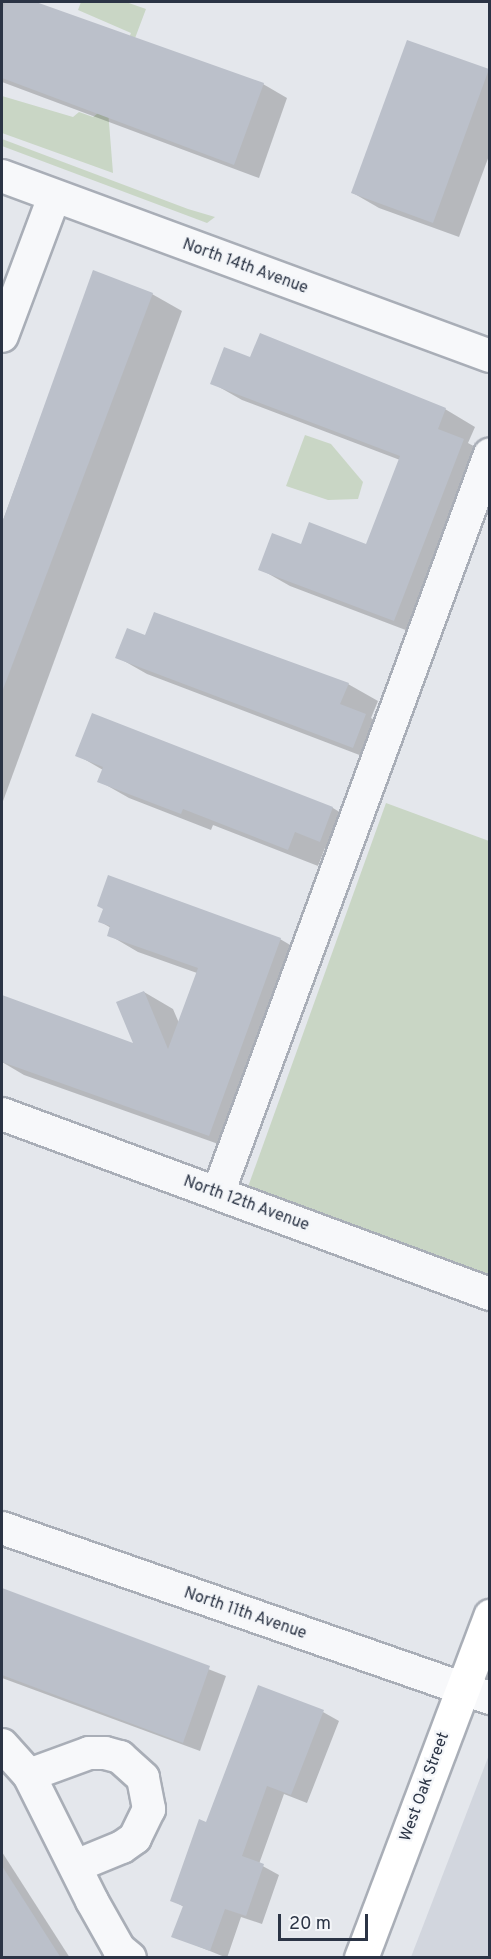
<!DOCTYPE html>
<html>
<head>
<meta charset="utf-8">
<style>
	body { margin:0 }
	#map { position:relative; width:491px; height:1959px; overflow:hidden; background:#e4e7ec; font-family:Overpass,sans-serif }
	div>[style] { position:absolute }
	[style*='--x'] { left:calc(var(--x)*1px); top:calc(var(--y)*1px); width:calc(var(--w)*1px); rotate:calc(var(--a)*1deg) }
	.built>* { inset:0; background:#d2d6de }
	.green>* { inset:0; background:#c9d6c5 }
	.shadow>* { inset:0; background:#0003 }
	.building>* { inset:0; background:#bbc0ca }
	.roads { filter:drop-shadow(2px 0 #a9aeb7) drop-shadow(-2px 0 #a9aeb7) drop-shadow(0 2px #a9aeb7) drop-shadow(0 -2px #a9aeb7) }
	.minor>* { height:32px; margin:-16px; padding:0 16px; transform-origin:16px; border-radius:16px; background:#f7f8fa }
	.major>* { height:33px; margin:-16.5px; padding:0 16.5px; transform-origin:16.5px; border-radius:16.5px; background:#fff }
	span { translate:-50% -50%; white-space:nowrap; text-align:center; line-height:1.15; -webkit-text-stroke:4.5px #f4f6f9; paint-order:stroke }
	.street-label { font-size:16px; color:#2b3445 }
	.frame { position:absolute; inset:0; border:3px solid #2b3445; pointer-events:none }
	.scale { position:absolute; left:278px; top:1914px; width:90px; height:27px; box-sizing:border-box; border:3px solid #2b3445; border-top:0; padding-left:8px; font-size:18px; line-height:21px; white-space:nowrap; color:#2b3445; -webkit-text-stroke:4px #f4f6f9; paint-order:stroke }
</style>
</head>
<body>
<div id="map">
	<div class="built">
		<div style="clip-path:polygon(489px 1755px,489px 1957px,411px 1957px)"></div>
	</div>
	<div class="green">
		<div style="clip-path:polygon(81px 2px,126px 2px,146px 9px,108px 110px,113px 173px,2px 133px,2px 96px,73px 117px,79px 112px,93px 117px,102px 110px,131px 33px,78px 10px)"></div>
		<div style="clip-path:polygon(2px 139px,188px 209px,215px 217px,207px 223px,2px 146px)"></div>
		<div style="clip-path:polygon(305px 435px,331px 444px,363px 482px,358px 499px,328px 500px,286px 486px)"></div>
		<div style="clip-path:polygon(386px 803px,489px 841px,489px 1287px,244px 1198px)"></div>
	</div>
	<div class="shadow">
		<div style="clip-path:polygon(2px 2px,31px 2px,263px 84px,287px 98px,259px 178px,2px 82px)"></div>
		<div style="clip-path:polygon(408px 42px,490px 71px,490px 153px,459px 237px,379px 208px,353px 193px)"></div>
		<div style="clip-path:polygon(94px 272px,152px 294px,182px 311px,2px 804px,2px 523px)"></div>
		<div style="clip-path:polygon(251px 359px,445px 409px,475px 427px,468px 443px,490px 455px,424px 637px,290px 586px,260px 569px,302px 546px,367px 546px,400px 460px,242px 400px,212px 383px)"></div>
		<div style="clip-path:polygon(117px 657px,348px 684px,378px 701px,371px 718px,395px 732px,383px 764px,147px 674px)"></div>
		<div style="clip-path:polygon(93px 715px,333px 808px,362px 826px,350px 857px,325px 848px,318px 866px,213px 825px,211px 830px,129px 798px,99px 781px,103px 770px,77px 755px)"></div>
		<div style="clip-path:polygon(99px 921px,280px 939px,309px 956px,238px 1151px,24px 1075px,2px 1062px,2px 997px,136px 1045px,144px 992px,173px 1009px,179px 1023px,197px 973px,138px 952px,109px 935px,111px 928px)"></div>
		<div style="clip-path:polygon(2px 1589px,226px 1676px,200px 1751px,2px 1678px)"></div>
		<div style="clip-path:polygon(323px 1712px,339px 1721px,307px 1803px,284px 1794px,259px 1864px,279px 1875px,262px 1924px,241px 1917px,227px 1958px,173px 1936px,184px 1907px,172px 1900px,207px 1824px)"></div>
		<div style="clip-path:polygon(2px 1852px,70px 1958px,2px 1958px)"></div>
	</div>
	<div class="building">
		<div style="clip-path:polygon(5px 2px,36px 2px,264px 83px,234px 165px,2px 78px,2px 12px)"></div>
		<div style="clip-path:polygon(407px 40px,489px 69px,433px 223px,351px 193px)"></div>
		<div style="clip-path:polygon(93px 270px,153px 293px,2px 692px,2px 523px)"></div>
		<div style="clip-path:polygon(260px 333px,446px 408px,438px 429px,464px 439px,394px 621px,258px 570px,272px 533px,301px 544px,309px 522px,366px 544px,400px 456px,210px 384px,224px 347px,250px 357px)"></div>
		<div style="clip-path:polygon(154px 612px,349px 683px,340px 704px,366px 714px,353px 748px,115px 658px,127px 628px,145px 635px)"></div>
		<div style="clip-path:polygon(92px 713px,333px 807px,320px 842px,295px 832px,288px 850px,183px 809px,181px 814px,97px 782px,103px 767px,75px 756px)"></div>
		<div style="clip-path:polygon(108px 875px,281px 938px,209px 1136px,2px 1062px,2px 995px,133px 1043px,116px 1002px,144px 991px,168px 1049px,198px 968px,107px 936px,110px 926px,98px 922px,103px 909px,97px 906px)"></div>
		<div style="clip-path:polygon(2px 1588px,210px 1666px,183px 1743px,2px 1675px)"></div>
		<div style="clip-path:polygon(258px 1685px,324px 1710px,291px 1795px,267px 1786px,242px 1856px,264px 1864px,246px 1916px,225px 1909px,210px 1951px,171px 1937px,183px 1906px,170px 1901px,199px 1819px,206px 1822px)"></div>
		<div style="clip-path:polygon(2px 1866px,61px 1958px,2px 1958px)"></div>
	</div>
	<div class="roads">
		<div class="minor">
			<div style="--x:2;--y:176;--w:520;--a:20.25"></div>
			<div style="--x:2;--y:336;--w:148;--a:-69.5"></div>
			<div style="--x:2;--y:1114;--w:520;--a:20.25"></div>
			<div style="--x:218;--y:1193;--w:787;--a:-69.79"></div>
			<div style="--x:2;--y:1528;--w:517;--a:19.21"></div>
			<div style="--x:2;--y:1745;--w:40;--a:48"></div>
			<div style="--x:29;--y:1775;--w:141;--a:63.4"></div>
			<div style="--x:92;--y:1901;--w:55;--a:60.6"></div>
			<div style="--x:119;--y:1949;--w:14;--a:39"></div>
			<div style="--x:29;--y:1775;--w:64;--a:-20.1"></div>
			<div style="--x:89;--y:1753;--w:16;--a:0"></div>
			<div style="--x:105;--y:1753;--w:16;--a:15"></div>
			<div style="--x:120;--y:1757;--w:31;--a:42"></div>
			<div style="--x:143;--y:1778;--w:32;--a:79"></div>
			<div style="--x:149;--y:1809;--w:32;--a:116"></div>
			<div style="--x:135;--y:1838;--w:16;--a:145"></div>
			<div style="--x:122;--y:1847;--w:50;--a:157.6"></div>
		</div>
		<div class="major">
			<div style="--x:361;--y:1958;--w:366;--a:-69.3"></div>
		</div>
	</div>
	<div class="street-label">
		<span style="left:245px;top:267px;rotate:20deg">North 14th Avenue</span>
		<span style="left:246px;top:1204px;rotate:20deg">North 12th Avenue</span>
		<span style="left:245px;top:1614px;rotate:19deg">North 11th Avenue</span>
		<span style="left:425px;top:1787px;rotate:-70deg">West Oak Street</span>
	</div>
	<div class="frame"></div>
	<div class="scale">20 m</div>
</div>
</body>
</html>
